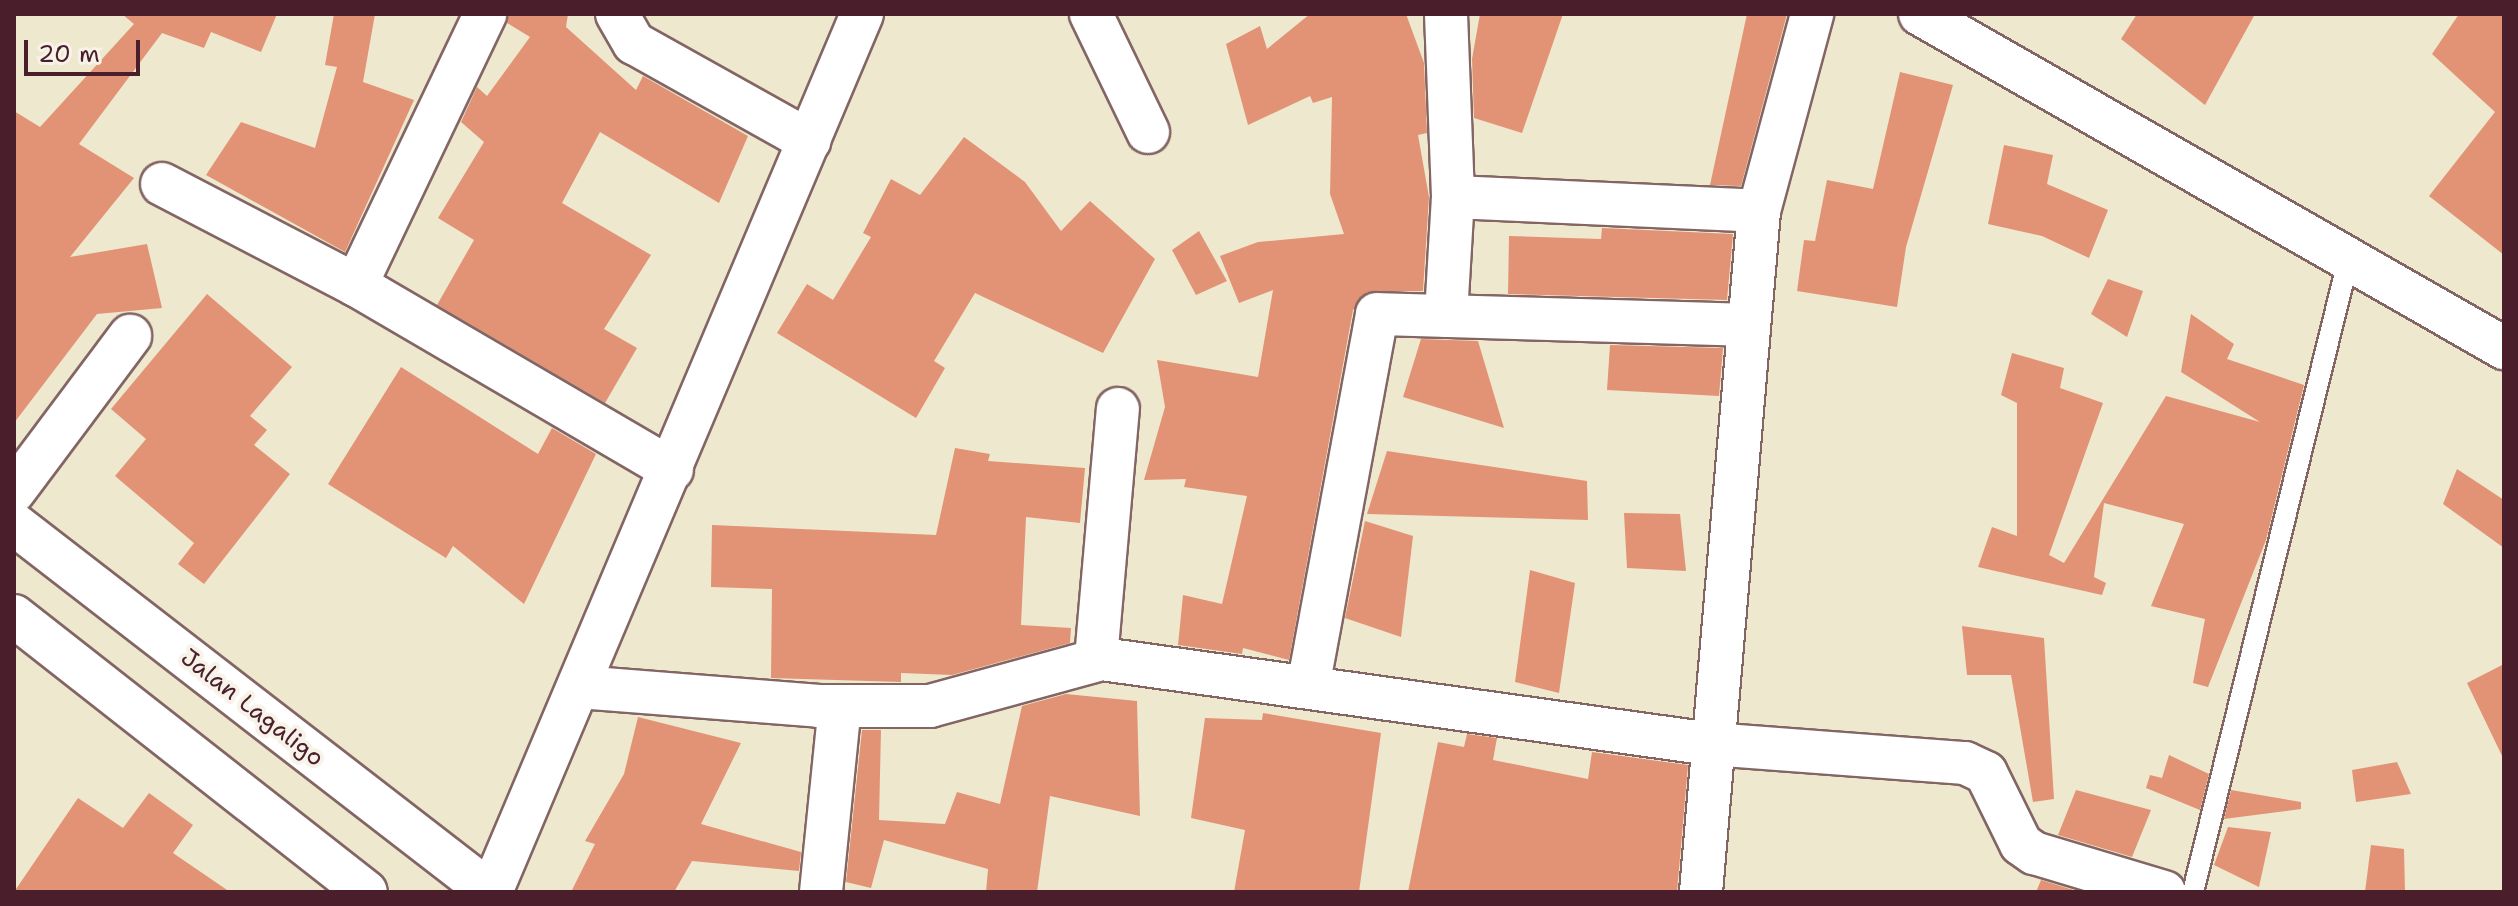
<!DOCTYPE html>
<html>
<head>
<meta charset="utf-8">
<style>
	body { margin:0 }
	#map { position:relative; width:2518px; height:906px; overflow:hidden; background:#eee8cf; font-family:"Shantell Sans",sans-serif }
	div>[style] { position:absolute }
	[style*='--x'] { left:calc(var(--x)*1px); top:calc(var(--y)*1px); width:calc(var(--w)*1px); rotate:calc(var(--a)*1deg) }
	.building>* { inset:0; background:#e29375 }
	.roads { filter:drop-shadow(2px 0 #836564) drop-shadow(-2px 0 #836564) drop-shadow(0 2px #836564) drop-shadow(0 -2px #836564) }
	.service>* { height:20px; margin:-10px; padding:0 10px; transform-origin:10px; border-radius:10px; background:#fff }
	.minor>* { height:42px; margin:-21px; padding:0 21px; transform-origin:21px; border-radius:21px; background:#fff }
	span { translate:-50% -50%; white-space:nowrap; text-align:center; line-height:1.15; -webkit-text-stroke:8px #f7f3e8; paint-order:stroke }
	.street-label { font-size:24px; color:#4a1f2b }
	.frame { position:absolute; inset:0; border:16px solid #4a1f2b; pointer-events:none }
	.scale { position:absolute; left:24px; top:40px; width:116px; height:36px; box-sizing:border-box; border:4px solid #4a1f2b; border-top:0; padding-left:10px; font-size:24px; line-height:28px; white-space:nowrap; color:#4a1f2b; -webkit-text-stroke:6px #f7f3e8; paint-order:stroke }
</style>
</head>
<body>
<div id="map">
	<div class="building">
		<div style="clip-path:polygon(122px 14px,277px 14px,261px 52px,211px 32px,204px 48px,162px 33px,79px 144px,134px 178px,70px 257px,147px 244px,162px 308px,97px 314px,14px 423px,14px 111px,40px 127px,134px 24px)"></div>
		<div style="clip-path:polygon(334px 14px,375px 14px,363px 82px,414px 100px,345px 252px,206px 175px,241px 122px,315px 148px,337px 67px,325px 65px)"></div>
		<div style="clip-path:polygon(509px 14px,568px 14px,566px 27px,636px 90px,643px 76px,748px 136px,719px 203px,600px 132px,562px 203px,651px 255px,604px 329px,637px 348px,605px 403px,437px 305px,474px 240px,438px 218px,484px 142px,461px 122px,477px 87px,487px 96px,530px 37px,507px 23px)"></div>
		<div style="clip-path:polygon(1310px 14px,1406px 14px,1424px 63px,1427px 133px,1418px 135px,1429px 197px,1423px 291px,1367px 292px,1353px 310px,1289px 660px,1243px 648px,1242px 654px,1178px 645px,1183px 595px,1222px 604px,1247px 496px,1184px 487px,1186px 479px,1144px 480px,1165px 407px,1157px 360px,1258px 377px,1273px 290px,1239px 303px,1220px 256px,1258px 242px,1344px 234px,1330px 194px,1332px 97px,1313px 103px,1310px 96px,1248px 125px,1226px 44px,1260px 26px,1267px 49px)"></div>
		<div style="clip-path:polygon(1480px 14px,1563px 14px,1522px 133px,1474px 118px,1472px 59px)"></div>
		<div style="clip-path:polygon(1747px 14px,1787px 14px,1741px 186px,1710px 185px)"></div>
		<div style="clip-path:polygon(2137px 14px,2255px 14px,2205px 105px,2121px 39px)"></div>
		<div style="clip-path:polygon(2459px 14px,2504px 14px,2504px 255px,2429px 196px,2495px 112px,2432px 54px)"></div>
		<div style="clip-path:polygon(1900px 72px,1953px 85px,1906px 247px,1897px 307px,1797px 291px,1804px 240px,1815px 241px,1827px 180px,1873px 189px)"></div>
		<div style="clip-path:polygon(964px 137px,1025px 182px,1061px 231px,1090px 201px,1155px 259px,1103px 353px,975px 293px,934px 361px,945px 368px,916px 418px,777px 333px,807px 284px,833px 300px,871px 237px,863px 233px,891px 179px,920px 195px)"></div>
		<div style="clip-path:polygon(2004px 145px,2053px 155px,2047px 184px,2108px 210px,2089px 258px,2042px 236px,1988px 224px)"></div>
		<div style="clip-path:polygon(1602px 228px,1733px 234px,1727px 300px,1508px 294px,1509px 236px,1601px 239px)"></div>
		<div style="clip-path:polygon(1199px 231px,1227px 281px,1196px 295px,1172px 250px)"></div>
		<div style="clip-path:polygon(2108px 279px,2143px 291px,2127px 337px,2091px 314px)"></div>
		<div style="clip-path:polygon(207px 294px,292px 367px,250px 416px,267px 430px,254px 445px,290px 474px,204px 584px,178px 564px,194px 543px,115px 476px,146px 439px,111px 409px)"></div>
		<div style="clip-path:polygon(2191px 314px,2234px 344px,2227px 359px,2304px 385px,2266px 540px,2208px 687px,2193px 683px,2205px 619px,2151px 606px,2184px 524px,2104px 503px,2094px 577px,2106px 583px,2102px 595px,1978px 567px,1992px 527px,2017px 536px,2017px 403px,2001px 395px,2012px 353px,2064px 368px,2060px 388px,2103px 403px,2049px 555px,2064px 563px,2166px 396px,2260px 422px,2181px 372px)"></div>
		<div style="clip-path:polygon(1421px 339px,1478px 341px,1504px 428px,1403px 397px)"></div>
		<div style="clip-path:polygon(1610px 345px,1723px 348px,1719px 396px,1607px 390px)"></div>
		<div style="clip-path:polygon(401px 367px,538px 454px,552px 428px,596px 454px,524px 604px,453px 546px,446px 558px,328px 484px)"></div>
		<div style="clip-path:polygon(955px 448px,990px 454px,988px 461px,1085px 468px,1080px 523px,1026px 517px,1021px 625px,1071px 628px,1070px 643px,952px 675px,901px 673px,901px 682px,771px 678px,772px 589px,711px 587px,712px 525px,936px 535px)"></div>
		<div style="clip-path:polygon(1387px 451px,1587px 481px,1588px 520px,1367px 514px)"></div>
		<div style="clip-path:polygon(2457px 469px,2504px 500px,2504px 548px,2443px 504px)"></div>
		<div style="clip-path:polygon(1624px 513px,1680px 514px,1686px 571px,1627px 568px)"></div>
		<div style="clip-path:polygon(1365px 521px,1413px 536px,1401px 637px,1345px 618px)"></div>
		<div style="clip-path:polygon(1530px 570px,1575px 583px,1559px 693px,1515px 682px)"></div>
		<div style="clip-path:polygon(1962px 626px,2044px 638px,2054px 799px,2033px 802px,2011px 675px,1967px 675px)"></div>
		<div style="clip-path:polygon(2504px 664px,2504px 760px,2467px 683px)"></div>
		<div style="clip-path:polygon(1066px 694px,1137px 701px,1140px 816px,1050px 796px,1037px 892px,986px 892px,988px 869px,884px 840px,871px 888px,846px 882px,862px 730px,881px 730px,879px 820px,945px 824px,957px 792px,1000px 804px,1022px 706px)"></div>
		<div style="clip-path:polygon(1263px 713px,1381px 733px,1359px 892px,1234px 892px,1245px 830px,1191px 818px,1205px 718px,1262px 720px)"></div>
		<div style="clip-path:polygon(638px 717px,741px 743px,701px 824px,801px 852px,799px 871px,692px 861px,674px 892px,571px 892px,595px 844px,585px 841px,624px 774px)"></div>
		<div style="clip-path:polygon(1467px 734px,1497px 738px,1493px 760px,1588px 779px,1592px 752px,1688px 765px,1677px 892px,1408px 892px,1438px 742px,1464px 747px)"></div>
		<div style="clip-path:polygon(2169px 755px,2209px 774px,2200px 810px,2146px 788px,2150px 775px,2162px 778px)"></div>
		<div style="clip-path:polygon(2397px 762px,2411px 794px,2356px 802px,2352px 770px)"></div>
		<div style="clip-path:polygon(2076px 790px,2151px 810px,2132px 857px,2058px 835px)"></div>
		<div style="clip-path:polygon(2231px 790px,2301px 802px,2301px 809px,2224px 819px)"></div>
		<div style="clip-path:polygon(149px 793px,193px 825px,173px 853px,230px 892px,14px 892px,78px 798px,123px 828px)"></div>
		<div style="clip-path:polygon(2228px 827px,2271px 832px,2259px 887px,2214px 865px)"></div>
		<div style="clip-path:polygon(2371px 845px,2404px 849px,2405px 892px,2365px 892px)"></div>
		<div style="clip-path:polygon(2041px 880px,2080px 892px,2036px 892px)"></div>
	</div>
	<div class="roads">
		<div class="service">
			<div style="--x:2193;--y:892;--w:650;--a:-76.2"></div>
		</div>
		<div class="minor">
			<div style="--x:617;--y:14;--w:34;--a:60"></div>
			<div style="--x:634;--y:43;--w:201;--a:29.2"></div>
			<div style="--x:1091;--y:14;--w:131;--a:64.2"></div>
			<div style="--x:1446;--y:14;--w:183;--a:87.8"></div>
			<div style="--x:1453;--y:197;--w:119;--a:93.4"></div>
			<div style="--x:1920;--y:14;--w:673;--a:29.77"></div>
			<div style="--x:162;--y:184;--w:219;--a:27.5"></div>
			<div style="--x:356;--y:285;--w:366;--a:30.3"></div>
			<div style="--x:1453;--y:197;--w:306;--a:2.6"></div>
			<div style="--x:1759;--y:211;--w:683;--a:94.87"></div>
			<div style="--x:1759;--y:211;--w:204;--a:-74.9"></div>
			<div style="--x:356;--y:285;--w:300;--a:-64.5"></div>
			<div style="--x:14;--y:491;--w:194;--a:-53.2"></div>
			<div style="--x:14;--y:524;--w:602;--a:37.71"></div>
			<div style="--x:14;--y:616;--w:447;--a:38.1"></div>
			<div style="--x:1096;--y:659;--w:251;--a:-85"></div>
			<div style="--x:579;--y:687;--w:241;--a:4.5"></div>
			<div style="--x:819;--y:706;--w:111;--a:0"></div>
			<div style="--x:930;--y:706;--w:178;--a:-15.3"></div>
			<div style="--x:1102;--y:659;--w:615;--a:7.95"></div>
			<div style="--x:1711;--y:744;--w:255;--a:4.3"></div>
			<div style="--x:1965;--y:763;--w:23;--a:25"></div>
			<div style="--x:1986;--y:773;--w:79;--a:63.8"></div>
			<div style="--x:2021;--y:844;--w:16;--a:35"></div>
			<div style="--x:2034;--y:853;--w:136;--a:16.7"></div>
			<div style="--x:1308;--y:687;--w:379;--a:-79.5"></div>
			<div style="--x:1377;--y:314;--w:370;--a:1.7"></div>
			<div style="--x:491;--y:892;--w:953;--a:-67.09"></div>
			<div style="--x:821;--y:892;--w:187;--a:-84.2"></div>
		</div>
	</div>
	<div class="street-label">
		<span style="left:252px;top:708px;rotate:38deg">Jalan Lagaligo</span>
	</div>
	<div class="frame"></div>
	<div class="scale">20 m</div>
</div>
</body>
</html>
